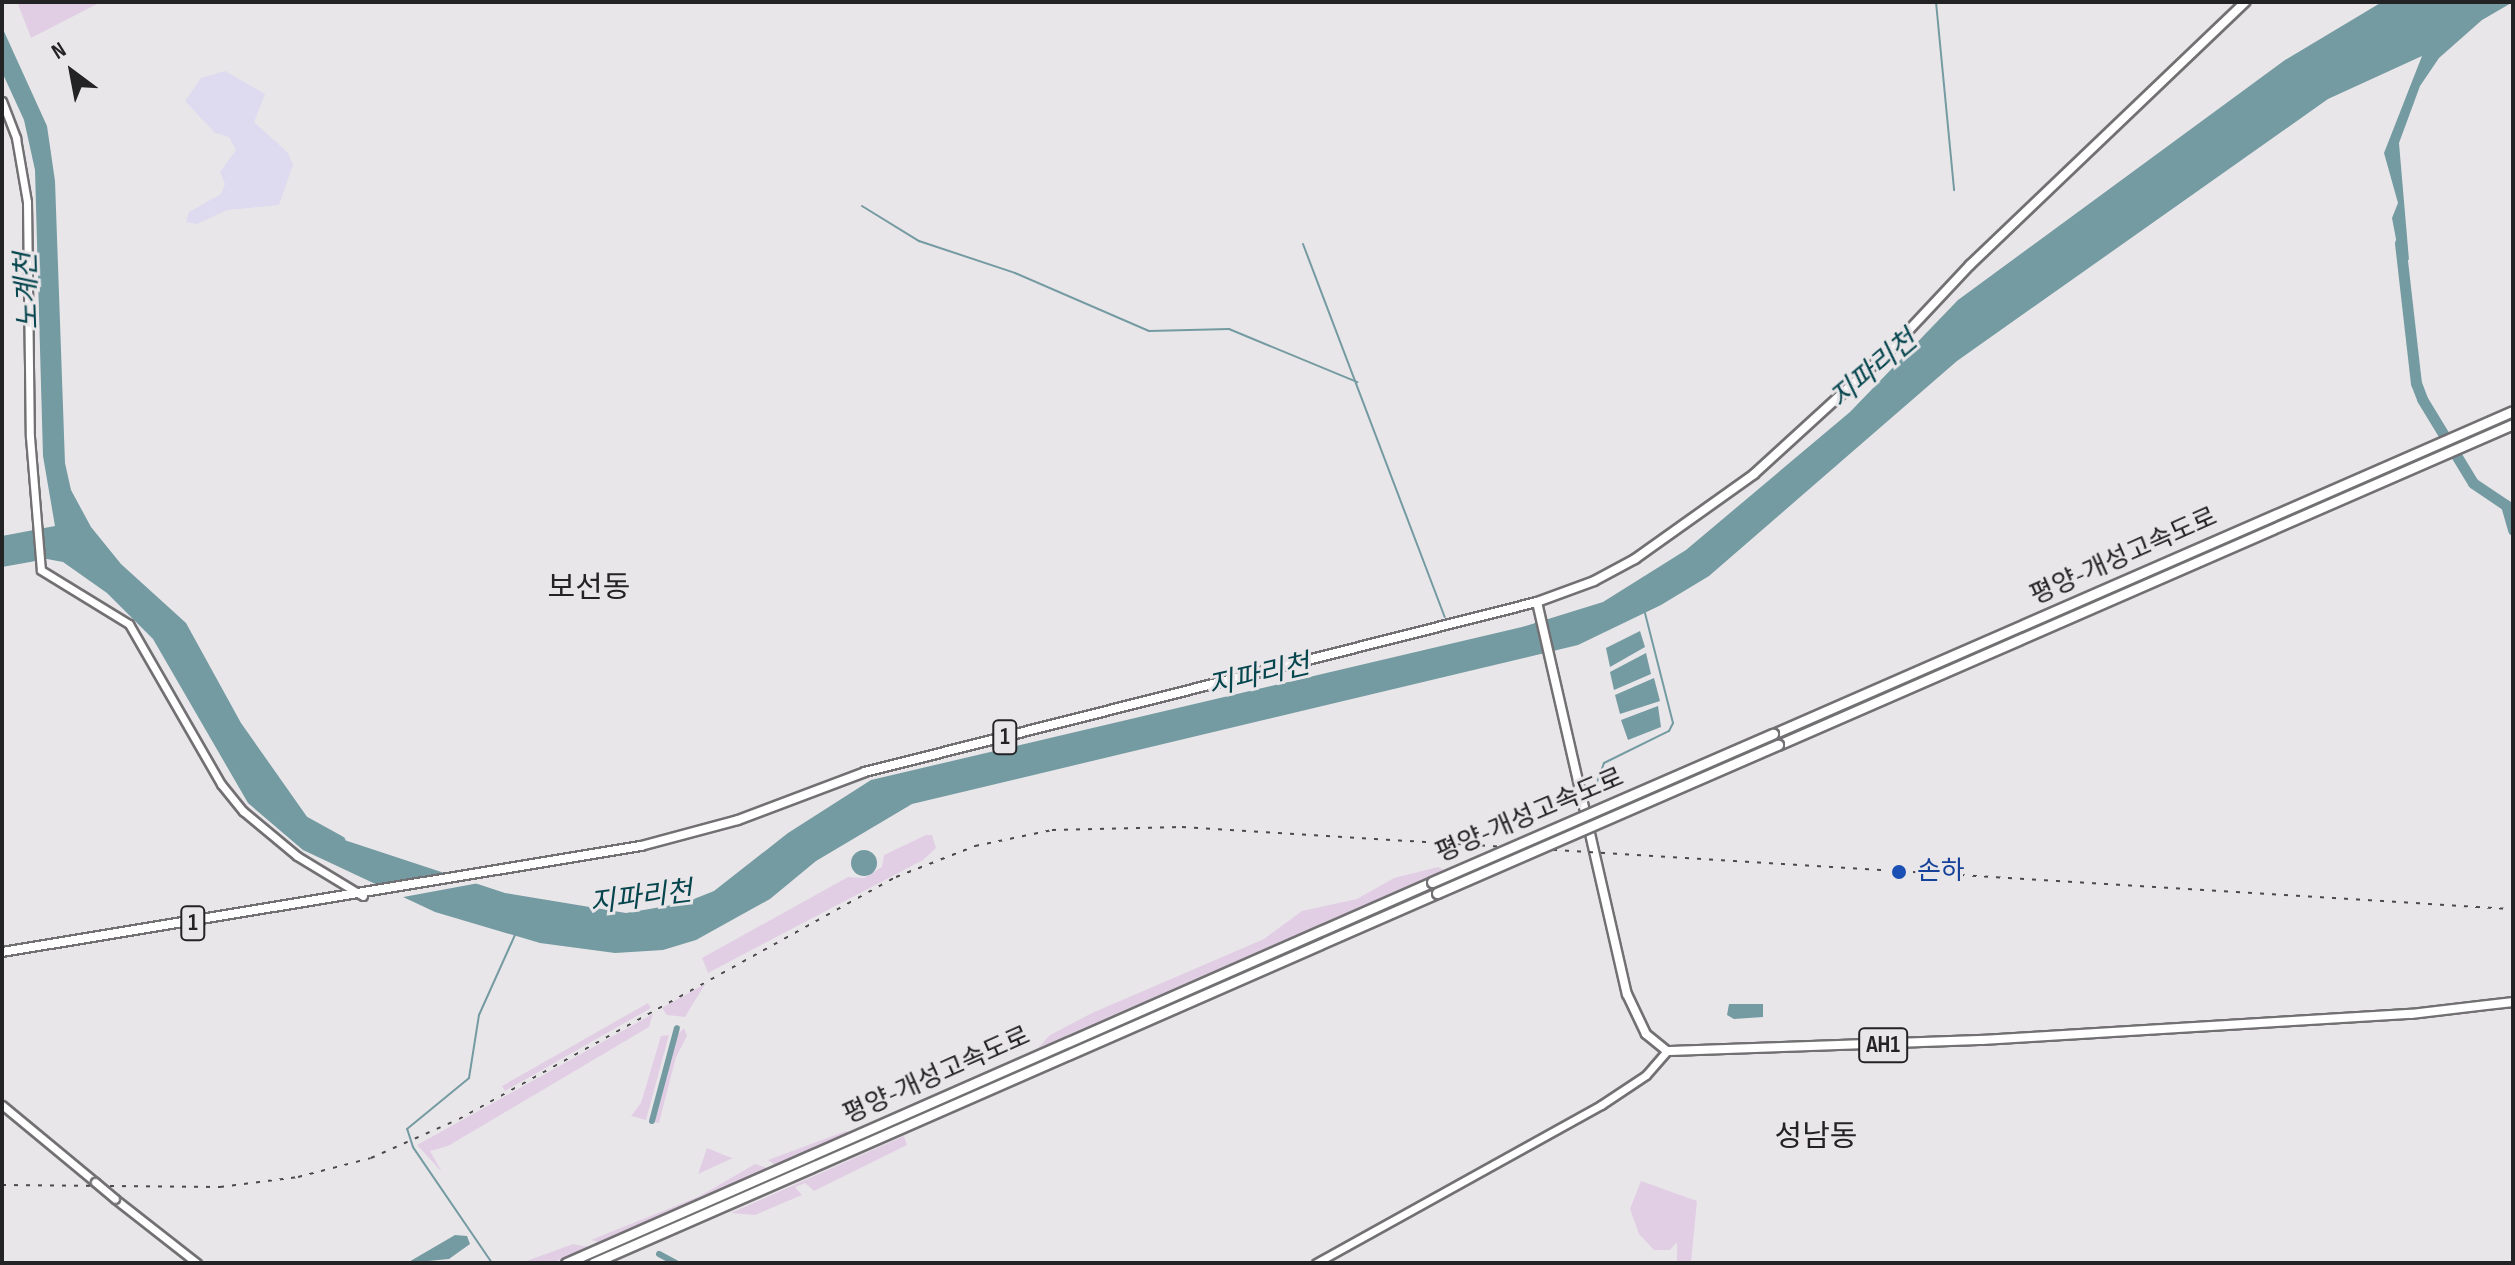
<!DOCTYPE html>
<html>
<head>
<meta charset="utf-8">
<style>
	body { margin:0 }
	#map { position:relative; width:2515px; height:1265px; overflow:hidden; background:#e9e6e9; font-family:"Sofia Sans Condensed","Noto Sans KR",sans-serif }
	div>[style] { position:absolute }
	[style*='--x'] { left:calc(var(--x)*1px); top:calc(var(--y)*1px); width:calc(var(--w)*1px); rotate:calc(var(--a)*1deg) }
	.commercial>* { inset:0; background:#dedaf0 }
	.green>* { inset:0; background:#e1cee5 }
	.water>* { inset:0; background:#749ba2 }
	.round { border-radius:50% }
	.pier>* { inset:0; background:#e9e6e9 }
	.stream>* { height:2px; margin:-1px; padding:0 1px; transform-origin:1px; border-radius:1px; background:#749ba2 }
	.canal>* { height:6px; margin:-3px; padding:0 3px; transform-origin:3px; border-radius:3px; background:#749ba2 }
	.river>* { height:11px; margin:-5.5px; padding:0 5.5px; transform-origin:5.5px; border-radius:5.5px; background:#749ba2 }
	.roads { filter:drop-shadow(2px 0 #727073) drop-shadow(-2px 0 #727073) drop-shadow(0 2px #727073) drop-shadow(0 -2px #727073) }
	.secondary>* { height:7px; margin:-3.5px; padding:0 3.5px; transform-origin:3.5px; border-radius:3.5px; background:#fff }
	.primary>* { height:8px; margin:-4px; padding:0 4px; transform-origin:4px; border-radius:4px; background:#fff }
	.highway>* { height:9px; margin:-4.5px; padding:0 4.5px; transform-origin:4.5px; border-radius:4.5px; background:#fff }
	.rail>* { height:2px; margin-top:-1px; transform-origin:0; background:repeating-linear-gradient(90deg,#4b494b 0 4px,transparent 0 12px) }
	.bridges { filter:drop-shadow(2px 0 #727073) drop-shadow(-2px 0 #727073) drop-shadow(0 2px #727073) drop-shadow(0 -2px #727073) }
	.secondary-bridge>* { height:7px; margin:-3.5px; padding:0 3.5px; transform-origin:3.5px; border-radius:3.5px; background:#fff }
	.highway-bridge>* { height:9px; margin:-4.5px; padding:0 4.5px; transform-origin:4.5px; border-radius:4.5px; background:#fff }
	.dots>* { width:22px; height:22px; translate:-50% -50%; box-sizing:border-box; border:4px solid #e9e6e9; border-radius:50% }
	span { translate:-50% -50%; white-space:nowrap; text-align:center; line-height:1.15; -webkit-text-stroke:6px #e9e6e9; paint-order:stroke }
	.shield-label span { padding:2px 6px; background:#e9e6e9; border:2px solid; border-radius:6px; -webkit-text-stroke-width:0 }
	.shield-label { font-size:24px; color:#232224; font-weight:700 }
	.street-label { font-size:26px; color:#232224 }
	.transit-label { font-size:26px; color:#164399 }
	.left { translate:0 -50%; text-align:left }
	.water-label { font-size:28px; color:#05454d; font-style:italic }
	.quarter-label { font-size:30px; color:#232224 }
	.frame { position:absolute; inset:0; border:4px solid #232224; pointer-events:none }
	.north { position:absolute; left:32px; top:32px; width:80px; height:80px; -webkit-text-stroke:6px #e9e6e9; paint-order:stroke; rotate:328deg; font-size:22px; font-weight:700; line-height:32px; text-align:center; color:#232224 }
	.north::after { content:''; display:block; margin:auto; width:28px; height:36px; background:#232224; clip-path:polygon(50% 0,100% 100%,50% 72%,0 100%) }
</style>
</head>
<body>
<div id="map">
	<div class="commercial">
		<div style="clip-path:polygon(225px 71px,265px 94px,254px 122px,288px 153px,293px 165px,279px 205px,227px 210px,197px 224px,186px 222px,189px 212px,221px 194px,225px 184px,220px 172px,236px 150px,229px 137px,215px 133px,185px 101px,201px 78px)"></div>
	</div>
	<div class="green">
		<div style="clip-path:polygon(101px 2px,31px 38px,18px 4px,22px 2px)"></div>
		<div style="clip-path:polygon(926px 835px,932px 835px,936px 848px,923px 860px,708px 973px,702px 958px,848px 877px,864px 878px,882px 867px,884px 855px)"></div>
		<div style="clip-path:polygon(1438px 867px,1444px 870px,1038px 1048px,1050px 1035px,1092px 1013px,1264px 939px,1302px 911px,1357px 899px,1394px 878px)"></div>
		<div style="clip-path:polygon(705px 984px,685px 1017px,667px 1015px,662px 1008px)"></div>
		<div style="clip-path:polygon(648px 1003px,651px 1008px,505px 1091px,502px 1086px)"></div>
		<div style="clip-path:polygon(653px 1014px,649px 1027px,448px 1146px,430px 1151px,442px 1172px,417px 1145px)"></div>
		<div style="clip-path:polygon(684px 1028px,687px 1036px,676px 1057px,659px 1123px,654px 1122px,677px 1035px)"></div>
		<div style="clip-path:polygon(669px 1035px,646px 1120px,631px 1116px,641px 1103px,661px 1036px)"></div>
		<div style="clip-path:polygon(846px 1131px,852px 1133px,775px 1165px,768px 1160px)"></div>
		<div style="clip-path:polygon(904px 1136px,907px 1145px,814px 1191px,805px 1183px,795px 1187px,802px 1195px,755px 1215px,731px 1213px)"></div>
		<div style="clip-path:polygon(707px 1148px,724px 1155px,733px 1158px,698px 1174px)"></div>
		<div style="clip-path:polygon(755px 1164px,767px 1168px,599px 1242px,591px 1240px,700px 1196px)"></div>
		<div style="clip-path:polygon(1641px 1181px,1697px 1201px,1691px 1263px,1677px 1263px,1677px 1242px,1670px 1250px,1654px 1250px,1639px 1234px,1630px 1209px)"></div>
		<div style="clip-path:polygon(573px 1244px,589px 1247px,552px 1263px,521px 1263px)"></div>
	</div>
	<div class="water">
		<div style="clip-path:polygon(2382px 2px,2513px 2px,2482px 20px,2439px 58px,2420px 86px,2399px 143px,2409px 260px,2399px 255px,2392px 218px,2398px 203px,2384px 153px,2422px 56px,2328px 99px,1957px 361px,1709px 576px,1661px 605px,1578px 645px,912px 804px,816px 861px,770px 899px,696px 940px,663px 950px,615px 953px,540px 943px,435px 912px,303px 850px,248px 803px,153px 639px,107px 593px,63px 562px,47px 559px,2px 567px,2px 536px,55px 526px,43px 456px,35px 170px,24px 120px,2px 72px,2px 27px,47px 126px,55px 181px,65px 463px,71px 490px,91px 527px,121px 564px,186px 623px,241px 723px,317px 831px,505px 893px,626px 913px,684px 903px,714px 891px,788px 833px,871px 780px,1522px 627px,1603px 602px,1686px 550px,1850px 412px,1958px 300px,2285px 60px)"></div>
		<div style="clip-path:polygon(1640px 631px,1645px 647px,1610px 667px,1606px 648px)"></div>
		<div style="clip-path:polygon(1646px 653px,1651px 674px,1614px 690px,1610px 672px)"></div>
		<div style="clip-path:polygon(1654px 678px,1660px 701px,1620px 714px,1615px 695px)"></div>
		<div style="clip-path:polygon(1658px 706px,1661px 727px,1628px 740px,1621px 720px)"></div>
		<div class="round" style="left:851px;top:850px;width:26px;height:26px"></div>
		<div style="clip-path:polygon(1729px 1004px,1763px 1004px,1763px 1017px,1734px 1019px,1727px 1015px)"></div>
		<div style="clip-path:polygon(455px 1235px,467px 1236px,470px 1244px,449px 1259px,407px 1263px)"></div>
	</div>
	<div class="pier">
		<div style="clip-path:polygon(452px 873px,479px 883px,398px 898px,374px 887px)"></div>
	</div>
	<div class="stream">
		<div style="--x:1936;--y:2;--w:189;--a:84.5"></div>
		<div style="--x:862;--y:206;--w:67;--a:31.6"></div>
		<div style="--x:919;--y:241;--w:101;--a:18.4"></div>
		<div style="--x:1015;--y:273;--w:146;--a:23.4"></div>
		<div style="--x:1149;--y:331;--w:80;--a:-1.4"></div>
		<div style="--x:1229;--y:329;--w:139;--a:22.5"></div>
		<div style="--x:1303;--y:244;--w:399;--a:69.2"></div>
		<div style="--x:1596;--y:785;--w:23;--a:-70"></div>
		<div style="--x:1604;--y:763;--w:72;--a:-26.2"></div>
		<div style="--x:1669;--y:731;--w:9;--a:-63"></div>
		<div style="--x:1673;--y:723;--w:114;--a:-104.3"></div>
		<div style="--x:492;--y:1263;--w:140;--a:-124.3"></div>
		<div style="--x:413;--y:1147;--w:19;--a:-108"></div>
		<div style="--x:407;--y:1129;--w:80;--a:-39.4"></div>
		<div style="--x:469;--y:1078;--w:64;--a:-81"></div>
		<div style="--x:479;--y:1015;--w:88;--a:-65.8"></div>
	</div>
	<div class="canal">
		<div style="--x:652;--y:1121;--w:96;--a:-75"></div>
		<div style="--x:659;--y:1254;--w:19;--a:28"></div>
	</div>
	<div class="river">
		<div style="--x:2400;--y:243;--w:141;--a:83.5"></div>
		<div style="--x:2416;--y:383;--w:17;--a:69"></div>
		<div style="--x:2422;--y:399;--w:98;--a:58.7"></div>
		<div style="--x:2473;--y:483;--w:40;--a:34"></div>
		<div style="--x:2506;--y:505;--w:26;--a:74"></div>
		<div style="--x:302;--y:820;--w:43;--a:28.9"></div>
	</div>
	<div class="roads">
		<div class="secondary">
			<div style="--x:2;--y:101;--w:40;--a:69"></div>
			<div style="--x:16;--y:138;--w:65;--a:80.2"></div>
			<div style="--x:27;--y:202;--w:235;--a:89.3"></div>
			<div style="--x:30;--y:437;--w:133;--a:85.3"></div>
			<div style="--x:41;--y:570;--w:103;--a:31.5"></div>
			<div style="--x:129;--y:624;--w:185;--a:60.1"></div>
			<div style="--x:221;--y:784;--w:35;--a:51"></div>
			<div style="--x:243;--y:811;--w:70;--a:39.8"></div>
			<div style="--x:297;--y:856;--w:77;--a:31.2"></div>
			<div style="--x:2;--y:1105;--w:121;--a:39.6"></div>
			<div style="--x:115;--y:1199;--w:104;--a:38"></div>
			<div style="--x:1316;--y:1263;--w:326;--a:-29"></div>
			<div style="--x:1601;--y:1105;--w:54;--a:-33.7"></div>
			<div style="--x:1646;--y:1075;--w:32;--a:-49"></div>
		</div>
		<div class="primary">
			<div style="--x:1537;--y:602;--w:402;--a:77.1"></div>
			<div style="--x:1627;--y:994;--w:44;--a:64.6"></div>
			<div style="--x:1646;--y:1034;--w:27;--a:39"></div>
			<div style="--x:1667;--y:1051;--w:315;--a:-2"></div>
			<div style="--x:1982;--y:1040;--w:430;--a:-3.5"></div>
			<div style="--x:2411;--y:1014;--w:103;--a:-6.7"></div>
			<div style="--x:2;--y:952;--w:648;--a:-9.42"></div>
			<div style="--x:641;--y:846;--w:100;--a:-15"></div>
			<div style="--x:738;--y:820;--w:136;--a:-20.7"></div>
			<div style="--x:865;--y:772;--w:693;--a:-14.2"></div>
			<div style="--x:1537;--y:602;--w:61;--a:-20.2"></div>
			<div style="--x:1594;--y:581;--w:47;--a:-28.2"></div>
			<div style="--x:1635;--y:559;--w:146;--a:-35.5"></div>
			<div style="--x:1754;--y:474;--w:187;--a:-42.4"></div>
			<div style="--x:1892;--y:348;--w:114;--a:-46.8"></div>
			<div style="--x:1970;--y:265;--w:381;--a:-43.7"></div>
		</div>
		<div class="highway">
			<div style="--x:1773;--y:734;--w:807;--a:-23.58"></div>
			<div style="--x:1778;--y:745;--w:802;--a:-23.59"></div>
			<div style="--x:566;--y:1263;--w:946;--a:-23.75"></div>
			<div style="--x:593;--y:1263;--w:922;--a:-23.67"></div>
		</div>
	</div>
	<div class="rail">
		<div style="--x:2;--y:1185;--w:218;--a:0.5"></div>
		<div style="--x:220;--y:1187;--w:79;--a:-7.3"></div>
		<div style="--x:298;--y:1177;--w:75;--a:-14.6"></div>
		<div style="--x:371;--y:1158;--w:96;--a:-23.9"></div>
		<div style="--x:459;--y:1119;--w:500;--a:-29"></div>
		<div style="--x:896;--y:877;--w:85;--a:-21.4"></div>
		<div style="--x:975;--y:846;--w:79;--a:-11.7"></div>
		<div style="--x:1052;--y:830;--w:130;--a:-1.3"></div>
		<div style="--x:1182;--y:827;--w:1334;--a:3.53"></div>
	</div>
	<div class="bridges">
		<div class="secondary-bridge">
			<div style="--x:95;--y:1182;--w:26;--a:40"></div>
		</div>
		<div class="highway-bridge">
			<div style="--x:1432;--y:882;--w:372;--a:-23.5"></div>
			<div style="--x:1437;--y:893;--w:372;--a:-23.5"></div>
		</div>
	</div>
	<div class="dots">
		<div style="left:1899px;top:872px;background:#1a4fb4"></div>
	</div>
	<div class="shield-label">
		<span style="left:1005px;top:737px">1</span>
		<span style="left:193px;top:923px">1</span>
		<span style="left:1883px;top:1045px">AH1</span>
	</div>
	<div class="street-label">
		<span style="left:2124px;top:557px;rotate:-24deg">평양-개성고속도로</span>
		<span style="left:1530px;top:816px;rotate:-23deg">평양-개성고속도로</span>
		<span style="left:937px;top:1076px;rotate:-24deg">평양-개성고속도로</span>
	</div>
	<div class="transit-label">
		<span class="left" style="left:1917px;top:872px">손하</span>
	</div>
	<div class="water-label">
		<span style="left:28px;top:291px;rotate:-92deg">노계천</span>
		<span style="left:1874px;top:370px;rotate:-40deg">지파리천</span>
		<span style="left:1259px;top:676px;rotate:-13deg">지파리천</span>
		<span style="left:641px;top:898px;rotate:-7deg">지파리천</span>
	</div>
	<div class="quarter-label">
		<span style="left:589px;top:588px">보선동</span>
		<span style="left:1816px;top:1137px">성남동</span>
	</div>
	<div class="frame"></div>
	<div class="north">N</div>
</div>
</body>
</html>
